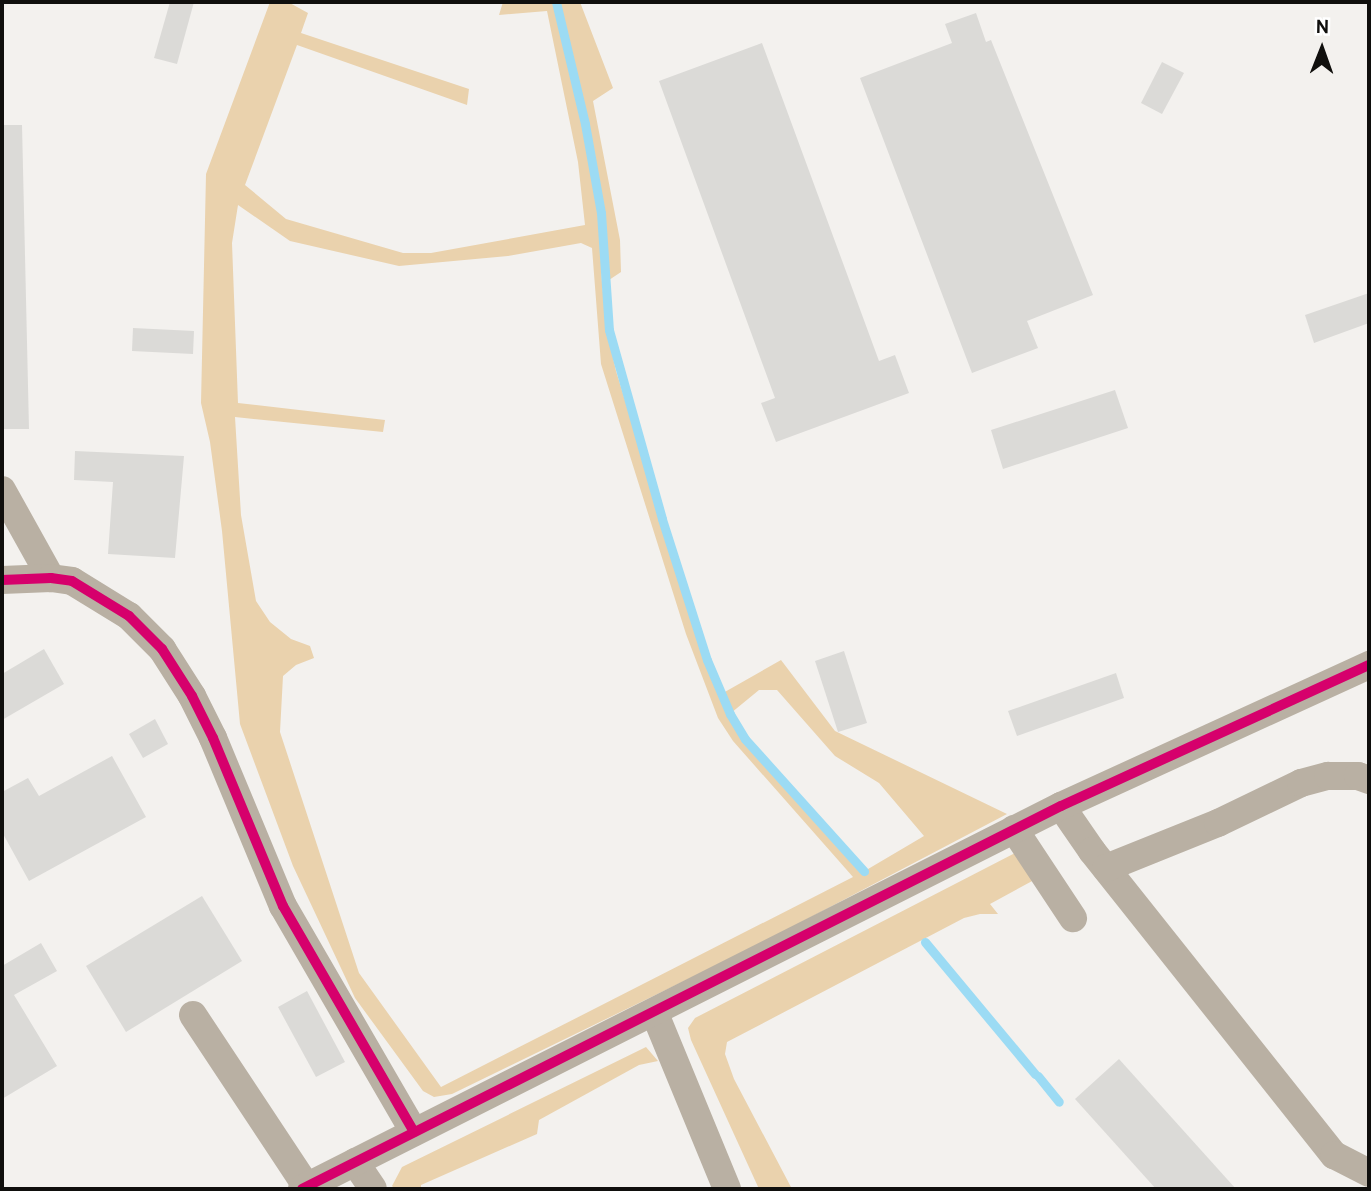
<!DOCTYPE html>
<html>
<head>
<meta charset="utf-8">
<style>
	body { margin:0 }
	#map { position:relative; width:1371px; height:1191px; overflow:hidden; background:#f3f1ee; font-family:Overpass,sans-serif }
	div>[style] { position:absolute }
	[style*='--x'] { left:calc(var(--x)*1px); top:calc(var(--y)*1px); width:calc(var(--w)*1px); rotate:calc(var(--a)*1deg) }
	.green>* { inset:0; background:#ead2ad }
	.stream>* { height:9px; margin:-4.5px; padding:0 4.5px; transform-origin:4.5px; border-radius:4.5px; background:#9cdbf4 }
	.building>* { inset:0; background:#dbdad7 }
	.minor>* { height:28px; margin:-14px; padding:0 14px; transform-origin:14px; border-radius:14px; background:#b9b0a3 }
	.cycleway>* { height:10px; margin:-5px; padding:0 5px; transform-origin:5px; border-radius:5px; background:#d6006c }
	span { translate:-50% -50%; white-space:nowrap; text-align:center; line-height:1.15; -webkit-text-stroke:7px #fff; paint-order:stroke }
	.frame { position:absolute; inset:0; border:4px solid #100f0d; pointer-events:none }
	.north { position:absolute; left:1287px; top:14px; width:70px; height:70px; -webkit-text-stroke:5px #fff; paint-order:stroke; rotate:1deg; font-size:19px; font-weight:700; line-height:28px; text-align:center; color:#100f0d }
	.north::after { content:''; display:block; margin:auto; width:24px; height:32px; background:#100f0d; clip-path:polygon(50% 0,100% 100%,50% 72%,0 100%) }
</style>
</head>
<body>
<div id="map">
	<div class="green">
		<div style="clip-path:polygon(evenodd,270px 2px,288px 2px,308px 13px,301px 33px,469px 89px,467px 105px,297px 45px,245px 185px,286px 219px,403px 253px,431px 253px,585px 225px,578px 162px,547px 11px,499px 15px,503px 2px,553px 2px,584px 124px,599px 214px,602px 283px,607px 331px,616px 371px,705px 661px,728px 715px,744px 740px,863px 872px,924px 836px,879px 783px,835px 756px,777px 690px,759px 690px,731px 713px,723px 693px,781px 660px,835px 731px,1007px 814px,752px 948px,452px 1094px,434px 1097px,423px 1091px,355px 998px,293px 866px,240px 724px,222px 531px,210px 442px,201px 403px,206px 174px,270px 2px,238px 205px,290px 241px,399px 266px,508px 256px,581px 243px,592px 248px,601px 364px,686px 634px,718px 718px,733px 741px,853px 877px,441px 1087px,359px 973px,280px 732px,283px 676px,296px 665px,314px 658px,310px 646px,291px 639px,270px 622px,256px 601px,241px 515px,235px 417px,383px 432px,385px 420px,238px 403px,232px 243px,238px 205px)"></div>
		<div style="clip-path:polygon(558px 2px,580px 2px,613px 88px,593px 101px,620px 240px,621px 272px,606px 282px,603px 213px,588px 124px)"></div>
		<div style="clip-path:polygon(1017px 852px,1047px 873px,990px 904px,998px 914px,980px 914px,964px 918px,727px 1042px,725px 1054px,734px 1079px,792px 1189px,759px 1189px,691px 1040px,688px 1028px,695px 1018px)"></div>
		<div style="clip-path:polygon(646px 1047px,658px 1061px,639px 1065px,539px 1120px,537px 1134px,421px 1185px,421px 1189px,395px 1189px,392px 1186px,402px 1167px)"></div>
	</div>
	<div class="stream">
		<div style="--x:556;--y:2;--w:125;--a:76.6"></div>
		<div style="--x:585;--y:124;--w:90;--a:79.8"></div>
		<div style="--x:601;--y:213;--w:117;--a:86.1"></div>
		<div style="--x:609;--y:330;--w:196;--a:74.3"></div>
		<div style="--x:662;--y:519;--w:148;--a:72.3"></div>
		<div style="--x:707;--y:660;--w:59;--a:66.9"></div>
		<div style="--x:730;--y:714;--w:29;--a:59"></div>
		<div style="--x:745;--y:739;--w:178;--a:48"></div>
		<div style="--x:925;--y:942;--w:172;--a:50.2"></div>
		<div style="--x:1038;--y:1076;--w:33;--a:51"></div>
	</div>
	<div class="building">
		<div style="clip-path:polygon(170px 2px,194px 2px,177px 64px,154px 58px)"></div>
		<div style="clip-path:polygon(976px 13px,986px 42px,991px 40px,1093px 295px,1027px 321px,1038px 348px,972px 373px,860px 78px,952px 43px,945px 24px)"></div>
		<div style="clip-path:polygon(762px 43px,879px 361px,895px 355px,909px 393px,776px 442px,761px 403px,775px 398px,659px 81px)"></div>
		<div style="clip-path:polygon(1162px 62px,1184px 73px,1162px 114px,1141px 103px)"></div>
		<div style="clip-path:polygon(2px 125px,22px 125px,29px 429px,2px 429px)"></div>
		<div style="clip-path:polygon(1369px 293px,1369px 323px,1314px 343px,1305px 315px)"></div>
		<div style="clip-path:polygon(133px 328px,194px 331px,193px 354px,132px 351px)"></div>
		<div style="clip-path:polygon(1115px 390px,1128px 428px,1003px 469px,991px 430px)"></div>
		<div style="clip-path:polygon(75px 451px,184px 456px,175px 558px,108px 554px,113px 482px,74px 480px)"></div>
		<div style="clip-path:polygon(44px 649px,64px 684px,2px 720px,2px 674px)"></div>
		<div style="clip-path:polygon(844px 651px,867px 723px,838px 732px,815px 661px)"></div>
		<div style="clip-path:polygon(1116px 673px,1124px 698px,1017px 736px,1008px 711px)"></div>
		<div style="clip-path:polygon(155px 719px,168px 744px,143px 758px,129px 734px)"></div>
		<div style="clip-path:polygon(112px 756px,146px 817px,29px 881px,2px 832px,2px 792px,28px 778px,39px 796px)"></div>
		<div style="clip-path:polygon(202px 896px,242px 961px,126px 1032px,86px 966px)"></div>
		<div style="clip-path:polygon(41px 943px,57px 971px,14px 995px,57px 1066px,2px 1099px,2px 966px)"></div>
		<div style="clip-path:polygon(307px 991px,345px 1062px,316px 1077px,278px 1007px)"></div>
		<div style="clip-path:polygon(1119px 1059px,1236px 1189px,1156px 1189px,1075px 1099px)"></div>
	</div>
	<div class="minor">
		<div style="--x:2;--y:490;--w:101;--a:60.9"></div>
		<div style="--x:2;--y:580;--w:49;--a:-2.3"></div>
		<div style="--x:51;--y:578;--w:21;--a:8"></div>
		<div style="--x:72;--y:581;--w:67;--a:31.6"></div>
		<div style="--x:129;--y:616;--w:47;--a:45"></div>
		<div style="--x:162;--y:649;--w:56;--a:57.4"></div>
		<div style="--x:192;--y:696;--w:47;--a:63.4"></div>
		<div style="--x:213;--y:738;--w:182;--a:67.4"></div>
		<div style="--x:283;--y:906;--w:261;--a:59.9"></div>
		<div style="--x:1061;--y:806;--w:55;--a:55.4"></div>
		<div style="--x:1092;--y:851;--w:389;--a:51.5"></div>
		<div style="--x:1334;--y:1155;--w:39;--a:27"></div>
		<div style="--x:1014;--y:829;--w:107;--a:56.5"></div>
		<div style="--x:1106;--y:868;--w:121;--a:-21.9"></div>
		<div style="--x:1218;--y:823;--w:92;--a:-25.7"></div>
		<div style="--x:1301;--y:783;--w:28;--a:-15"></div>
		<div style="--x:1328;--y:776;--w:30;--a:0"></div>
		<div style="--x:1358;--y:776;--w:12;--a:20"></div>
		<div style="--x:655;--y:1014;--w:189;--a:67.6"></div>
		<div style="--x:193;--y:1015;--w:206;--a:56.5"></div>
		<div style="--x:355;--y:1162;--w:32;--a:56"></div>
		<div style="--x:302;--y:1189;--w:850;--a:-26.78"></div>
		<div style="--x:1061;--y:806;--w:339;--a:-24.6"></div>
	</div>
	<div class="cycleway">
		<div style="--x:2;--y:580;--w:49;--a:-2.3"></div>
		<div style="--x:51;--y:578;--w:21;--a:8"></div>
		<div style="--x:72;--y:581;--w:67;--a:31.6"></div>
		<div style="--x:129;--y:616;--w:47;--a:45"></div>
		<div style="--x:162;--y:649;--w:56;--a:57.4"></div>
		<div style="--x:192;--y:696;--w:47;--a:63.4"></div>
		<div style="--x:213;--y:738;--w:182;--a:67.4"></div>
		<div style="--x:283;--y:906;--w:261;--a:59.9"></div>
		<div style="--x:302;--y:1189;--w:850;--a:-26.78"></div>
		<div style="--x:1061;--y:806;--w:339;--a:-24.6"></div>
	</div>
	<div class="frame"></div>
	<div class="north">N</div>
</div>
</body>
</html>
